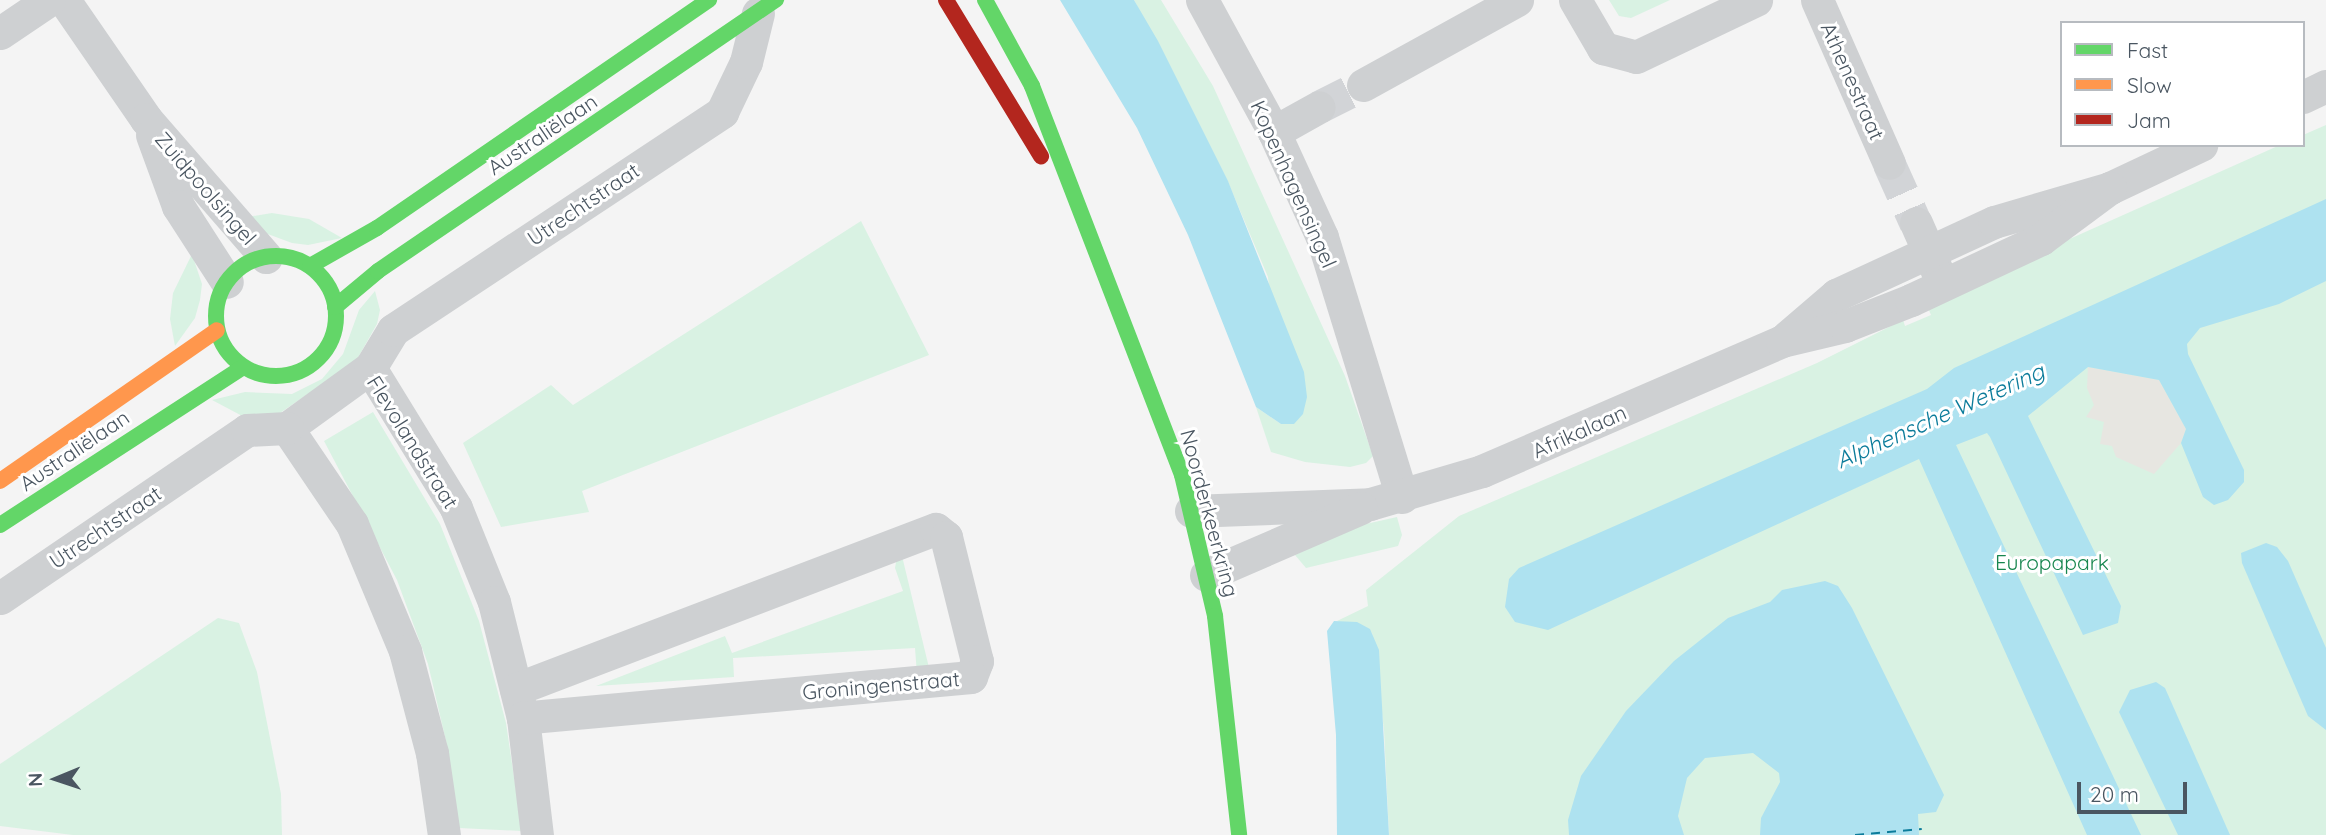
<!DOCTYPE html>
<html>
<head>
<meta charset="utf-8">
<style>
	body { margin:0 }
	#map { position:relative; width:2326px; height:835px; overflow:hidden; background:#f4f4f4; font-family:Quicksand,sans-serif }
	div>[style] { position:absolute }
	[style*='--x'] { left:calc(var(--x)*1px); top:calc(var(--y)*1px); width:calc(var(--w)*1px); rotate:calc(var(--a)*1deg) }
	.green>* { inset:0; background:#d9f2e3 }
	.sand>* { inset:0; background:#e7e6e1 }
	.water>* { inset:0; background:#aee2f0 }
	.ferry>* { height:2px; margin-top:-1px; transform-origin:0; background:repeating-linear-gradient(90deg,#0c7c9b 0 9px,transparent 0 16px) }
	.street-tunnel>* { height:33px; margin-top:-16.5px; transform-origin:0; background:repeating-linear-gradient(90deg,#d2d4d7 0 33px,transparent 0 50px) }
	.street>* { height:33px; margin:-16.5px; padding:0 16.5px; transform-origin:16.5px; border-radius:16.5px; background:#ced0d2 }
	.fast>* { height:16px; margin:-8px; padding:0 8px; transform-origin:8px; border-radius:8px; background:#63d668 }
	.fast>.ring { margin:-8px; padding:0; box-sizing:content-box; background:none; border:16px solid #63d668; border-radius:50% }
	.slow>* { height:16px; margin:-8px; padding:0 8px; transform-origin:8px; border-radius:8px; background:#ff974d }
	.jam>* { height:16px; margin:-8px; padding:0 8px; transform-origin:8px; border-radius:8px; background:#b3261e }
	span { translate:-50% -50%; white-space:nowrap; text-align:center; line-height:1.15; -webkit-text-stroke:6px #fff; paint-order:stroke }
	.street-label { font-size:21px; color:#4a5661 }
	.park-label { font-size:21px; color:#17864f }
	.water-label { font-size:23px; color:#0c7c9b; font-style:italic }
	.legend { position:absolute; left:2060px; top:21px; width:245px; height:126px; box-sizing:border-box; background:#fff; border:2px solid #b7bbc0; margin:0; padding:9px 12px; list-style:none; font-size:21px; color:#4a5661 }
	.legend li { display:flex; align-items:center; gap:14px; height:35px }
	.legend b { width:35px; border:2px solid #b7bbc0 }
	.north { position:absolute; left:21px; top:744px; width:70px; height:70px; -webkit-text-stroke:5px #fff; paint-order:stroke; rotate:268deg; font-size:19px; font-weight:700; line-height:28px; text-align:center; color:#4a5661 }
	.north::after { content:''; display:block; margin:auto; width:24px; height:32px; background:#4a5661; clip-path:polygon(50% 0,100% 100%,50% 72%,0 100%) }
	.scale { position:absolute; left:2077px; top:782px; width:110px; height:32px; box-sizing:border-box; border:4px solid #4a5661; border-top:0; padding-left:9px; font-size:21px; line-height:24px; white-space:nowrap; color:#4a5661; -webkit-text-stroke:5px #fff; paint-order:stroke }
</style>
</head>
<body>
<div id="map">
	<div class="green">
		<div style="clip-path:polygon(1134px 0,1161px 0,1213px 86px,1345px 376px,1373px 456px,1366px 463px,1350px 467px,1305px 462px,1271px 452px,1256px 407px,1281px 424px,1268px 277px,1228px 182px)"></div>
		<div style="clip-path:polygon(1609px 0,1670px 0,1631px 18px,1619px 16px)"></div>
		<div style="clip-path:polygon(2326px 125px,2326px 835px,1389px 835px,1384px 730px,1372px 633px,1337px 621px,1368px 606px,1366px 590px,1459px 516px,1817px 363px,1903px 320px,1905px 326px,1931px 315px,1926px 303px,2280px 145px,2303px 145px,2303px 135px)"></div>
		<div style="clip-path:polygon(272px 213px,309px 219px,342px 238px,308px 245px,292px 243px,265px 233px,247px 217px)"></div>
		<div style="clip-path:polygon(861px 221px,929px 355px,582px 491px,589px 512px,501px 527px,463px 443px,551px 385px,573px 405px)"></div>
		<div style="clip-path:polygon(192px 254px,202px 284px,200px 300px,195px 318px,175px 346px,170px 319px,173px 293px)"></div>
		<div style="clip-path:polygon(375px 291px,380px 310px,377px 324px,356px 361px,280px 413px,246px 418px,212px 400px,245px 392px,292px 394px,322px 379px,343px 354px,359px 310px)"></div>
		<div style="clip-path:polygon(373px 412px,440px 524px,479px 621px,506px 723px,522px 831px,459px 828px,446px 741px,428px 664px,397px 580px,324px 441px)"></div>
		<div style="clip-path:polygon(1397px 517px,1402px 535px,1398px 546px,1306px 568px,1295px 555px,1357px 526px)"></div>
		<div style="clip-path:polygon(902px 556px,931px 676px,917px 675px,915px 648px,733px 658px,734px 677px,596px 686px,725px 636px,732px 653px,903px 591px,895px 568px,897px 557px)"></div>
		<div style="clip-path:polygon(218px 618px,239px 623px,257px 672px,281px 794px,282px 835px,73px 835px,0 826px,0 764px)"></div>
	</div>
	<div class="sand">
		<div style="clip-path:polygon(2088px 367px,2159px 380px,2186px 429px,2181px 443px,2154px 474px,2116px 457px,2112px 446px,2100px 444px,2104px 422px,2086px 417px,2094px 405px,2087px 388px)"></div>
	</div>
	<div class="water">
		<div style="clip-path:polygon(1060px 0,1134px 0,1158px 41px,1228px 181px,1304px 372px,1307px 397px,1303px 414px,1294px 424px,1281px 424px,1256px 407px,1188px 235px,1137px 128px)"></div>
		<div style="clip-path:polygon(2326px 199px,2326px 281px,2279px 304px,2200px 328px,2187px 344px,2188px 354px,2244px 470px,2244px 482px,2228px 500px,2214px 505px,2203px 497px,2181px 443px,2186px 429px,2159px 380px,2088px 367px,2028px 416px,2121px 606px,2118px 623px,2083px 635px,1990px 437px,1987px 433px,1956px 445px,2141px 835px,2087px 835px,1919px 459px,1548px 630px,1515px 622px,1505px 607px,1509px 579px,1519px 568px,1927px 389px,1954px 368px)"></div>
		<div style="clip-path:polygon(2266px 543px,2277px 547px,2288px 561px,2326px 648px,2326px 730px,2308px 716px,2242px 563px,2241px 553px)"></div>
		<div style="clip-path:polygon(1825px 581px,1838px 586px,1852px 608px,1944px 795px,1936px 812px,1918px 814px,1919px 835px,1760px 835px,1761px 818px,1780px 782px,1779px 773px,1753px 753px,1705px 758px,1687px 778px,1678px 816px,1684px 835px,1569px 835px,1568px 820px,1581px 776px,1626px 711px,1674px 661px,1728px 618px,1770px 602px,1782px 590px)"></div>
		<div style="clip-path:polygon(1334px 621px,1357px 622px,1370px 629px,1379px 650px,1389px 835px,1337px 835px,1336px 735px,1327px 631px)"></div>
		<div style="clip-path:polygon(2156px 682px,2165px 688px,2230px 835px,2178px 835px,2119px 712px,2130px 690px)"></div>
	</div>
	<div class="ferry">
		<div style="--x:1855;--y:835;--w:67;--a:-5.1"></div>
	</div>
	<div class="street-tunnel">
		<div style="--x:1319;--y:107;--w:49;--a:-26.6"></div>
		<div style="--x:1889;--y:163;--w:66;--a:65.8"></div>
	</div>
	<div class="street">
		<div style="--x:64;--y:0;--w:145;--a:55.4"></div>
		<div style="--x:146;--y:119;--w:183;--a:49"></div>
		<div style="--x:1202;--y:0;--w:150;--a:61.4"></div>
		<div style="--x:1274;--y:132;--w:115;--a:65.4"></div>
		<div style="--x:1322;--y:237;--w:272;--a:72.9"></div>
		<div style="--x:1575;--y:0;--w:56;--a:59.7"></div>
		<div style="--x:1603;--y:48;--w:34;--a:15"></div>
		<div style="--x:1636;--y:57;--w:133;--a:-25.4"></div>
		<div style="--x:1817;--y:0;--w:178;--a:66.2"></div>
		<div style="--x:0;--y:33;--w:59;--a:-34"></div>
		<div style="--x:1363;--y:85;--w:176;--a:-28.9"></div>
		<div style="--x:2303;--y:97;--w:25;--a:-26"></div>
		<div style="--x:1274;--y:132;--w:51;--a:-29.1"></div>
		<div style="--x:152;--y:135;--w:76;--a:69.9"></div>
		<div style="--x:178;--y:206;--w:90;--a:57.2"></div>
		<div style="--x:1916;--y:223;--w:55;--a:66.3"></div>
		<div style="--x:1787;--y:337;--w:65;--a:-40.6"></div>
		<div style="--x:1836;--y:295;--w:174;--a:-24.8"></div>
		<div style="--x:1994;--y:222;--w:121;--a:-16.3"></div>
		<div style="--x:2110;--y:188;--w:101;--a:-25.3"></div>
		<div style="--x:370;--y:368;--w:164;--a:58.4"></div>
		<div style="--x:456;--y:508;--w:101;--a:68"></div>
		<div style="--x:494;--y:602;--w:120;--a:76"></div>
		<div style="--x:523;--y:718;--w:118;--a:83.2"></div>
		<div style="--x:287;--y:428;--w:102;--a:-35.9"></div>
		<div style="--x:370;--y:368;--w:44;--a:-58.8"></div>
		<div style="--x:393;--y:330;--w:395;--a:-33.5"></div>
		<div style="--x:722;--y:112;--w:55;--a:-64.4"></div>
		<div style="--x:746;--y:62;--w:50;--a:-76.2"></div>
		<div style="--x:287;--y:428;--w:116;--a:55.9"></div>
		<div style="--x:352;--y:524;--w:138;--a:67.3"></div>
		<div style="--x:405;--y:651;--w:106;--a:75.2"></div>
		<div style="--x:432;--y:753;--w:83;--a:81.7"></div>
		<div style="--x:1191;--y:511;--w:179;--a:-2.2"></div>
		<div style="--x:1370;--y:504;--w:117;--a:-16.4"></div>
		<div style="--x:1482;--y:471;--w:327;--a:-23.4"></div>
		<div style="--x:1782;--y:341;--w:65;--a:-13.4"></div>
		<div style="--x:1845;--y:326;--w:71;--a:-21.5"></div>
		<div style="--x:1911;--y:300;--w:144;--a:-25.1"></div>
		<div style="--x:2041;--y:239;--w:86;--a:-36.5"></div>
		<div style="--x:1206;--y:575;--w:169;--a:-23.4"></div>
		<div style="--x:0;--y:598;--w:299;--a:-34.2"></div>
		<div style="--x:247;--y:430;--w:40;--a:-2.9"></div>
		<div style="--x:516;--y:689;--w:449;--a:-20.9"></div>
		<div style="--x:936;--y:529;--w:13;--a:39"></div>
		<div style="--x:946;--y:537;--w:128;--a:76"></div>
		<div style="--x:977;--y:661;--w:17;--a:111"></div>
		<div style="--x:971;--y:677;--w:450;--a:174.8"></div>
	</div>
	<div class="fast">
		<div style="--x:985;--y:0;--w:98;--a:61.3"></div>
		<div style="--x:1032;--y:86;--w:417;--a:68.9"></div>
		<div style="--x:1182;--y:475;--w:145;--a:76.8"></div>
		<div style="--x:1215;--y:616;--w:220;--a:83.7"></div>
		<div class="ring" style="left:216px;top:256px;width:104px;height:104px"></div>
		<div style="--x:310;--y:266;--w:77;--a:-29.6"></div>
		<div style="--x:377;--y:228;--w:403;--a:-34.5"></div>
		<div style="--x:335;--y:307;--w:56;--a:-39.9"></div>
		<div style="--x:378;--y:271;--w:482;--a:-34.3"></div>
		<div style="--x:0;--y:525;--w:290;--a:-33"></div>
	</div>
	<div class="slow">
		<div style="--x:0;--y:481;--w:264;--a:-34.8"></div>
	</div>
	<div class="jam">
		<div style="--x:946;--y:0;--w:183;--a:58.7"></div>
	</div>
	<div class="street-label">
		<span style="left:1853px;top:81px;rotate:66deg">Athenestraat</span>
		<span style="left:542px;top:134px;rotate:-34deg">Australiëlaan</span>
		<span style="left:1294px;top:184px;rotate:66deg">Kopenhagensingel</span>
		<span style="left:206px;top:188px;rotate:49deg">Zuidpoolsingel</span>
		<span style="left:583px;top:204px;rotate:-34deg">Utrechtstraat</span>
		<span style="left:1579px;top:431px;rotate:-24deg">Afrikalaan</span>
		<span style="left:413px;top:442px;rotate:58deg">Flevolandstraat</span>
		<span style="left:74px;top:450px;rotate:-34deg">Australiëlaan</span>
		<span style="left:1210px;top:513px;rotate:75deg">Noorderkeerkring</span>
		<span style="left:105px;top:527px;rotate:-34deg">Utrechtstraat</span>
		<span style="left:881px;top:685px;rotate:-5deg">Groningenstraat</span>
	</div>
	<div class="park-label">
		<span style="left:2052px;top:562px">Europapark</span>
	</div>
	<div class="water-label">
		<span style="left:1940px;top:416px;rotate:-24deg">Alphensche Wetering</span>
	</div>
	<ul class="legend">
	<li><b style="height:9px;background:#63d668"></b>Fast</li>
	<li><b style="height:9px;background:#ff974d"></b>Slow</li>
	<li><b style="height:9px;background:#b3261e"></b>Jam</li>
	</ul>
	<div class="north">N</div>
	<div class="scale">20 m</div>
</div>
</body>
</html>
